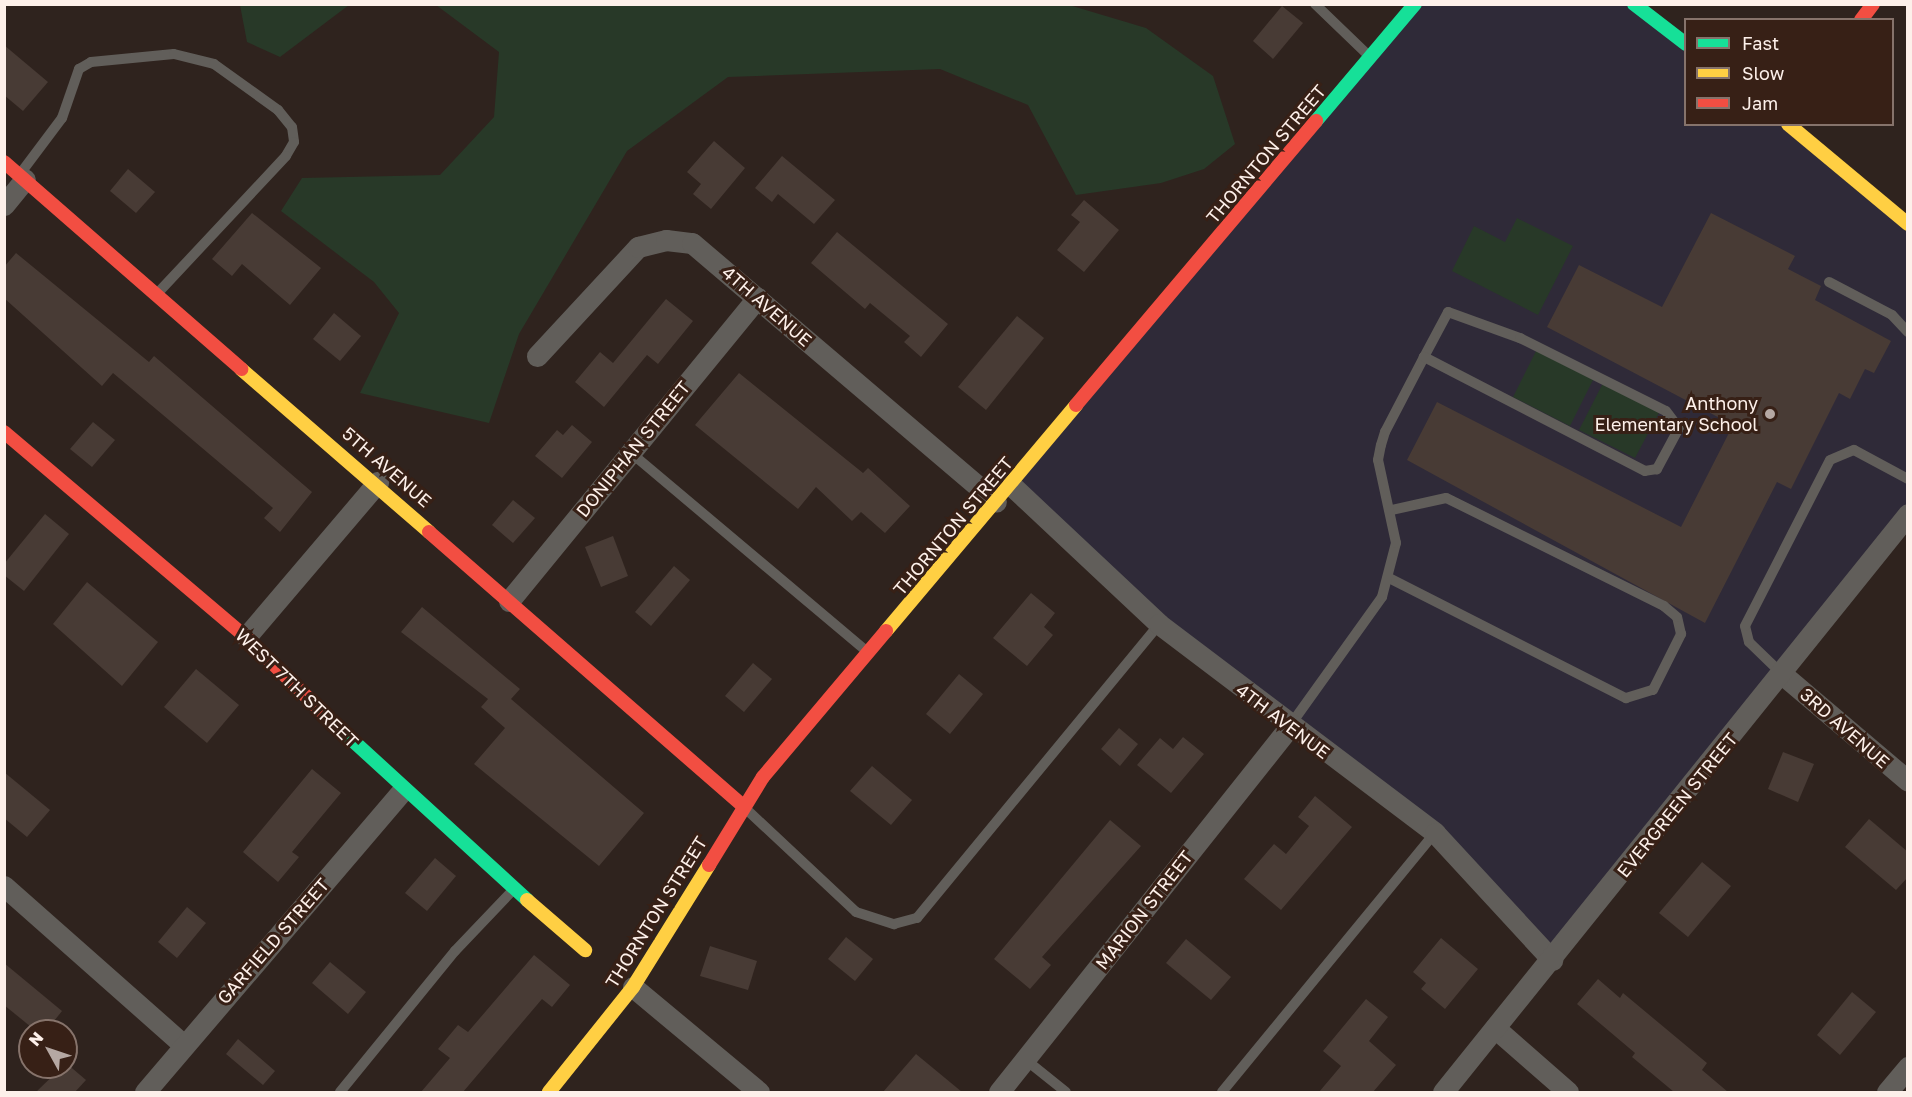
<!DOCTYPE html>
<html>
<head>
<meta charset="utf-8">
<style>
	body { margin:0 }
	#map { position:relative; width:1912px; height:1097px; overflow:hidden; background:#2f231e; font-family:"Golos Text",sans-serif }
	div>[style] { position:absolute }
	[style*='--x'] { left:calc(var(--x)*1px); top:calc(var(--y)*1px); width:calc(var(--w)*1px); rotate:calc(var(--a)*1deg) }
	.education>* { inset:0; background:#2f2a38 }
	.green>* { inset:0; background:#283928 }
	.building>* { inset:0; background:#483b35 }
	.lane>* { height:10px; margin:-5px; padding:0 5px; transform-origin:5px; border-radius:5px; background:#615e5a }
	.street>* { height:21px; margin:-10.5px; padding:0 10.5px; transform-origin:10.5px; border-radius:10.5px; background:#615e5a }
	.fast>* { height:14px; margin:-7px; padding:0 7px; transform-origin:7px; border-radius:7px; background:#16e098 }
	.slow>* { height:14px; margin:-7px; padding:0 7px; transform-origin:7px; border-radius:7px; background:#ffcf43 }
	.jam>* { height:14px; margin:-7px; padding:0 7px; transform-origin:7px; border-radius:7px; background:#f24e42 }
	.dots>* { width:16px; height:16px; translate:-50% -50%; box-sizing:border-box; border:3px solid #372016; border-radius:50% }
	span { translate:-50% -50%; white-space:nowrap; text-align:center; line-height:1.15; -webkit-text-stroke:6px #372016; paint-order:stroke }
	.street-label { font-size:18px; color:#fdf0ea }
	.poi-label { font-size:18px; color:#fdf0ea }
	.right { translate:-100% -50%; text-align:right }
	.frame { position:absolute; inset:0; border:6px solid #fdf0ea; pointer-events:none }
	.legend { position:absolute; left:1684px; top:18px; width:210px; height:108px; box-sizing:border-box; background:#372016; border:2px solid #86736b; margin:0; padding:8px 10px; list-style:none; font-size:18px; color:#fdf0ea }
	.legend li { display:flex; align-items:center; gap:12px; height:30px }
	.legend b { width:30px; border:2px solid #86736b }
	.north { position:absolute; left:18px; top:1019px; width:60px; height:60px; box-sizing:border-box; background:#372016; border:2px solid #86736b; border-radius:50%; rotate:310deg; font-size:16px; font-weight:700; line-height:24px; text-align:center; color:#fdf0ea }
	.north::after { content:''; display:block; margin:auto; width:21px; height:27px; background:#b5a8a3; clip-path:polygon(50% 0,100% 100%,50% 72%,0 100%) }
</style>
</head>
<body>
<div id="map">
	<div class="education">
		<div style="clip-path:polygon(1415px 5px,1634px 5px,1685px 44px,1686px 124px,1788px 125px,1907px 224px,1907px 514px,1552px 960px,1435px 833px,1289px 727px,1011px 485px)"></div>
	</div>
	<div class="green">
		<div style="clip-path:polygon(240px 5px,240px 4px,349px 5px,280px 57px,247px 42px)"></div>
		<div style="clip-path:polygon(436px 5px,1069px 5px,1146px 28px,1213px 76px,1235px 144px,1204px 169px,1161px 183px,1076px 195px,1028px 105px,940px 69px,728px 77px,627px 151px,519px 334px,489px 423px,360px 393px,399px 313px,374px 282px,281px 211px,302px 178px,440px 175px,494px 117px,499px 52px)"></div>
		<div style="clip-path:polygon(1517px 218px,1573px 246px,1538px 315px,1452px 271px,1474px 226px,1505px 242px)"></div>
		<div style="clip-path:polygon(1537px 349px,1594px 378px,1570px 426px,1513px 397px)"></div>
		<div style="clip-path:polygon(1603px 383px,1660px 411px,1635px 458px,1579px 430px)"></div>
	</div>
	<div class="building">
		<div style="clip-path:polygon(1282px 6px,1303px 23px,1273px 59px,1253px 41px)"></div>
		<div style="clip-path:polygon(4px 45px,48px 82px,23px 111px,4px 95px)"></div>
		<div style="clip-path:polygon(714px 141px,745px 168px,711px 209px,693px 194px,701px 184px,687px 172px)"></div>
		<div style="clip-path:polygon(782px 156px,835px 200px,814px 224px,778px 194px,772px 202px,755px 188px)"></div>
		<div style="clip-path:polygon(128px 169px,155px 192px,136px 213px,110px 191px)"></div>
		<div style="clip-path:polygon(1084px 200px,1119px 230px,1084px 272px,1057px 250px,1080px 222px,1071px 215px)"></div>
		<div style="clip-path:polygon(252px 213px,321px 268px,290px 305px,242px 264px,232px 276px,212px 259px)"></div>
		<div style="clip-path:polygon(1711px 213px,1795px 256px,1788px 269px,1821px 286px,1815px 300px,1891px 341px,1874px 373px,1865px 369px,1850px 399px,1839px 393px,1791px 489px,1777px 482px,1705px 623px,1407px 460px,1437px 402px,1681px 527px,1733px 425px,1547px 327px,1579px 265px,1662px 307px)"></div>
		<div style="clip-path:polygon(837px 232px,948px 324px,921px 357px,904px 342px,910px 336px,870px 303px,865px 309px,811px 263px)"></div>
		<div style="clip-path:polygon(16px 253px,149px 362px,154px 356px,312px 492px,280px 532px,264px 518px,273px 508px,169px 420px,113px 373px,102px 386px,4px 298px,4px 267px)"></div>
		<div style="clip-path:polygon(666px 299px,693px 321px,658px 364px,647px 355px,604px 407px,575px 382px,600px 352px,613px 363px)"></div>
		<div style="clip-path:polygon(334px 313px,361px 336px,340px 361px,313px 339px)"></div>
		<div style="clip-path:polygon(1017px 316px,1044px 338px,986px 410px,958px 387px)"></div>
		<div style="clip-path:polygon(739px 373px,863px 473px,868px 468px,910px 506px,885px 533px,861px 512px,852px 521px,816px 487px,798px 509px,695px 425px)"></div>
		<div style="clip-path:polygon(93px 422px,115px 440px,92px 467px,70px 449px)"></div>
		<div style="clip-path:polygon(572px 425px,592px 442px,562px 478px,535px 456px,557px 430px,563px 435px)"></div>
		<div style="clip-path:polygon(513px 500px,535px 518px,513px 543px,492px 525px)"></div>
		<div style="clip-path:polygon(45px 514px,69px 534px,24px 591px,4px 575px,4px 564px)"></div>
		<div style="clip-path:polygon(613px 536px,628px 576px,601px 587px,585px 547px)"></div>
		<div style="clip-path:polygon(674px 566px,690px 580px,651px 626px,635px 612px)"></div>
		<div style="clip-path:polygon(87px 582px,158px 642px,122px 686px,53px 624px)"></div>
		<div style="clip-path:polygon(1031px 593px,1055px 613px,1044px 627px,1053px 635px,1027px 666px,993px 638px)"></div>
		<div style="clip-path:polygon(422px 607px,520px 689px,511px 699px,644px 813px,599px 866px,474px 764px,505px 728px,481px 707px,488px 699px,401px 632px)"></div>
		<div style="clip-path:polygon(753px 663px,772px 679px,744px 712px,725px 696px)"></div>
		<div style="clip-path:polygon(196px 669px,239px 705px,207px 743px,164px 707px)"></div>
		<div style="clip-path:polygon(959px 674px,983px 694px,950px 734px,926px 714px)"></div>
		<div style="clip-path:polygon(1119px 728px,1138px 744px,1120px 766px,1101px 749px)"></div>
		<div style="clip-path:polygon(1183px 737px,1204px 754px,1171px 793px,1137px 765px,1160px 738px,1173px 749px)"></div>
		<div style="clip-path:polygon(1783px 752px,1814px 764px,1798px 802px,1768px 789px)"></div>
		<div style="clip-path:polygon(872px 766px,912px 800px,891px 825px,850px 791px)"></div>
		<div style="clip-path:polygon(312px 769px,341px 793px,292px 852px,299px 857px,278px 882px,243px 852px)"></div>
		<div style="clip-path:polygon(4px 772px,50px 810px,27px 837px,4px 818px)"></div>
		<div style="clip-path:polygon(1315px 796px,1352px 827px,1281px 910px,1244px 879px,1274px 844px,1286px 854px,1309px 826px,1298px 817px)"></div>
		<div style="clip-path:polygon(1869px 819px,1908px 852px,1908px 877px,1896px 890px,1845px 847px)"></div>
		<div style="clip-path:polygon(1110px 820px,1141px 846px,1042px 957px,1051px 965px,1030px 989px,994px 959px)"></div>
		<div style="clip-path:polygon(435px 858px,456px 876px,427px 911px,405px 893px)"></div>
		<div style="clip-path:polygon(1702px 862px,1731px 886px,1688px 937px,1659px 913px)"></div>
		<div style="clip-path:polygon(187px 907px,206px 923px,177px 958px,158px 942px)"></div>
		<div style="clip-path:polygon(846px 937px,873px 959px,855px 981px,828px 959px)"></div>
		<div style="clip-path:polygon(1441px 938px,1478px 969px,1445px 1009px,1421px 989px,1426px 983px,1413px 972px)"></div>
		<div style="clip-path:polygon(1186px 939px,1231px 977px,1211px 1000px,1166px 963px)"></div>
		<div style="clip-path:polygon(710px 946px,757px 961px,748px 990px,700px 976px)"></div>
		<div style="clip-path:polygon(534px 955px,570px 985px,552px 1007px,542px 999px,463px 1092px,421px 1092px,450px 1058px,438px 1049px,458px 1025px,468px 1032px)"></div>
		<div style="clip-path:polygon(330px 962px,366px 992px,348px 1014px,312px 983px)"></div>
		<div style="clip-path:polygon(4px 963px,62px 1011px,46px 1031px,36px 1031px,4px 1005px)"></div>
		<div style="clip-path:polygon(1598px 979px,1620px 998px,1623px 993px,1707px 1063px,1702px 1070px,1728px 1092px,1674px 1092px,1632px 1057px,1635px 1053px,1577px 1004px)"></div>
		<div style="clip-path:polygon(1852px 992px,1876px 1012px,1840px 1055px,1817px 1035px)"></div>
		<div style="clip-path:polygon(1366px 999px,1388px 1017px,1369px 1041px,1396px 1065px,1373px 1092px,1319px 1092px,1341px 1066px,1323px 1051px)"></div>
		<div style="clip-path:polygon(238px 1039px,275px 1071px,263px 1085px,226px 1054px)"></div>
		<div style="clip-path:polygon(916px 1054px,962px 1092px,883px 1092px)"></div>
		<div style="clip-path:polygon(66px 1063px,86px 1080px,75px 1092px,36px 1092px)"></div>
	</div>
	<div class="lane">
		<div style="--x:1315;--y:4;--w:75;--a:43.9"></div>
		<div style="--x:20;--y:174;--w:70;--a:-53.1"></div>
		<div style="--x:62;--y:118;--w:52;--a:-70.9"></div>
		<div style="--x:79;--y:69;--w:14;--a:-30"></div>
		<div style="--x:91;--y:62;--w:83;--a:-5.5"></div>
		<div style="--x:174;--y:54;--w:41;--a:14"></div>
		<div style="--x:214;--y:64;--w:79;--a:35.7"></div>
		<div style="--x:278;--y:110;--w:22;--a:51"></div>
		<div style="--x:292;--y:127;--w:15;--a:82"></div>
		<div style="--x:294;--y:142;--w:16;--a:120"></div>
		<div style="--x:286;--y:156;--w:187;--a:133.1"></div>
		<div style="--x:1829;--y:282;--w:71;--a:27.6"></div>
		<div style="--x:1892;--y:315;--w:23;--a:47"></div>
		<div style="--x:630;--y:452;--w:309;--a:40.1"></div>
		<div style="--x:1389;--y:578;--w:266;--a:26.9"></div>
		<div style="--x:1626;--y:698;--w:28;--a:-17"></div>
		<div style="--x:1653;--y:690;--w:63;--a:-63.4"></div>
		<div style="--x:1681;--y:634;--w:17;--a:-103"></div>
		<div style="--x:1677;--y:617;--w:17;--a:-140"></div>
		<div style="--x:1664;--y:606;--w:243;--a:-153.6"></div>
		<div style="--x:1446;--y:498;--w:55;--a:167.5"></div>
		<div style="--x:1782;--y:674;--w:46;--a:-135.9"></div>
		<div style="--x:1749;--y:642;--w:16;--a:-104"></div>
		<div style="--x:1745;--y:626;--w:186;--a:-62.9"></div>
		<div style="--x:1830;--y:460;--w:26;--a:-23"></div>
		<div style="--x:1854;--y:450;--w:61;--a:28.2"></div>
		<div style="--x:1289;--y:727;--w:160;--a:-54.4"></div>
		<div style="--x:1382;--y:597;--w:56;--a:-75.5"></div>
		<div style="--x:1396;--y:543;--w:85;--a:-102.2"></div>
		<div style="--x:1378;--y:460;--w:15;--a:-79"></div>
		<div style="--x:1381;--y:445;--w:14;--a:-73"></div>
		<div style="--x:1385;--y:432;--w:85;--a:-62.5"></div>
		<div style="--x:1424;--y:357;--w:51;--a:-61.9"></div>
		<div style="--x:1448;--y:312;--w:77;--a:19.9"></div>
		<div style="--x:1520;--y:338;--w:163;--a:26.6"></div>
		<div style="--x:1666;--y:411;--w:21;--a:53"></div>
		<div style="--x:1679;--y:428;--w:47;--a:118.2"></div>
		<div style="--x:1657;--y:469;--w:12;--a:171"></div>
		<div style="--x:1645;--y:471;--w:249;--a:-152.7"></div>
		<div style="--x:745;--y:808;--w:152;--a:43.1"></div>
		<div style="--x:856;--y:912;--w:40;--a:18"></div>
		<div style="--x:894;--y:924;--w:24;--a:-15"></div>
		<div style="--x:917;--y:918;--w:381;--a:-50.5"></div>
		<div style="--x:1026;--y:1060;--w:51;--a:38.7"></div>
		<div style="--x:340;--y:1092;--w:182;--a:-50.8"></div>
		<div style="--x:455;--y:951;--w:84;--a:-46.4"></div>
		<div style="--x:1222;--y:1092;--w:335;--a:-50.6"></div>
	</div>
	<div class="street">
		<div style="--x:4;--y:205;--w:33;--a:-51"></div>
		<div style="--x:537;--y:356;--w:149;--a:-47.2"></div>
		<div style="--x:638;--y:247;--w:29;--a:-14"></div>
		<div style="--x:666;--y:240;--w:26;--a:7"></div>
		<div style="--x:692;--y:243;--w:399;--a:40.4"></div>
		<div style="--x:1011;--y:485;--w:203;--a:43.2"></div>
		<div style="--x:1159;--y:624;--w:346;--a:37.1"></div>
		<div style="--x:1435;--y:833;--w:173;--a:47.3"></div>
		<div style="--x:509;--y:601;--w:392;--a:-50.7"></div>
		<div style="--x:246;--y:637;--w:204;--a:-49.6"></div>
		<div style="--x:1782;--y:674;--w:165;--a:40.3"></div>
		<div style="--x:4;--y:886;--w:240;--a:41.5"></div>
		<div style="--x:633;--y:987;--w:164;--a:39.8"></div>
		<div style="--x:1495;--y:1028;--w:97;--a:41.2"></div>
		<div style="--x:145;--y:1092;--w:396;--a:-49.5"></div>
		<div style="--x:999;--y:1092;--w:466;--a:-51.5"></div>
		<div style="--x:1443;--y:1092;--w:742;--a:-51.18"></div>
		<div style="--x:1887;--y:1092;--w:33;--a:-50"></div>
	</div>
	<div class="fast">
		<div style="--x:1634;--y:4;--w:66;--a:37.6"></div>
		<div style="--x:1316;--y:121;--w:153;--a:-49.8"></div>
		<div style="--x:328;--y:718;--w:270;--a:42.4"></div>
	</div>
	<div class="slow">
		<div style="--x:1788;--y:124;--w:156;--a:39.8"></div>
		<div style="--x:241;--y:369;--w:249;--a:40.9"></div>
		<div style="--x:886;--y:631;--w:295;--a:-49.9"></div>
		<div style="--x:527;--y:900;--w:77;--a:40.8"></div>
		<div style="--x:549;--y:1092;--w:134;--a:-51.3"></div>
		<div style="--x:633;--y:987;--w:144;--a:-58.1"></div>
	</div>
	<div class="jam">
		<div style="--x:1861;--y:20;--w:20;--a:-53"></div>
		<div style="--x:4;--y:162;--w:315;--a:41.1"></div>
		<div style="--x:1076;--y:405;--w:372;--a:-49.8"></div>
		<div style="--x:4;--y:432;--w:317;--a:40.3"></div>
		<div style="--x:246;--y:637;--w:115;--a:44.6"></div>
		<div style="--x:429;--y:532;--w:415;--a:41.1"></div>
		<div style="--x:709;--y:865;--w:103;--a:-58.5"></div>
		<div style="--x:763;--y:777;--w:191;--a:-49.9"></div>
	</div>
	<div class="dots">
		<div style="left:1770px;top:414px;background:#b5a8a3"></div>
	</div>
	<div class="street-label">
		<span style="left:1266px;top:154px;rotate:-50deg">THORNTON STREET</span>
		<span style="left:767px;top:306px;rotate:41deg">4TH AVENUE</span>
		<span style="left:633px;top:449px;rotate:-51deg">DONIPHAN STREET</span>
		<span style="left:387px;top:467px;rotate:41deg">5TH AVENUE</span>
		<span style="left:953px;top:526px;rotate:-50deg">THORNTON STREET</span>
		<span style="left:297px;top:688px;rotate:44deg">WEST 7TH STREET</span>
		<span style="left:1283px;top:721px;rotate:37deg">4TH AVENUE</span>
		<span style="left:1845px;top:728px;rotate:41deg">3RD AVENUE</span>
		<span style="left:1677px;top:805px;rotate:-51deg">EVERGREEN STREET</span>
		<span style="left:1144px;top:910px;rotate:-52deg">MARION STREET</span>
		<span style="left:656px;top:912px;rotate:-58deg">THORNTON STREET</span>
		<span style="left:273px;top:941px;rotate:-49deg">GARFIELD STREET</span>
	</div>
	<div class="poi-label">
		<span class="right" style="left:1758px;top:414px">Anthony<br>Elementary School</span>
	</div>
	<div class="frame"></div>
	<ul class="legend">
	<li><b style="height:8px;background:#16e098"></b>Fast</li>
	<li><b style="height:8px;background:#ffcf43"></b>Slow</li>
	<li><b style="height:8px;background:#f24e42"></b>Jam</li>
	</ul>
	<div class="north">N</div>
</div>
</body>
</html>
